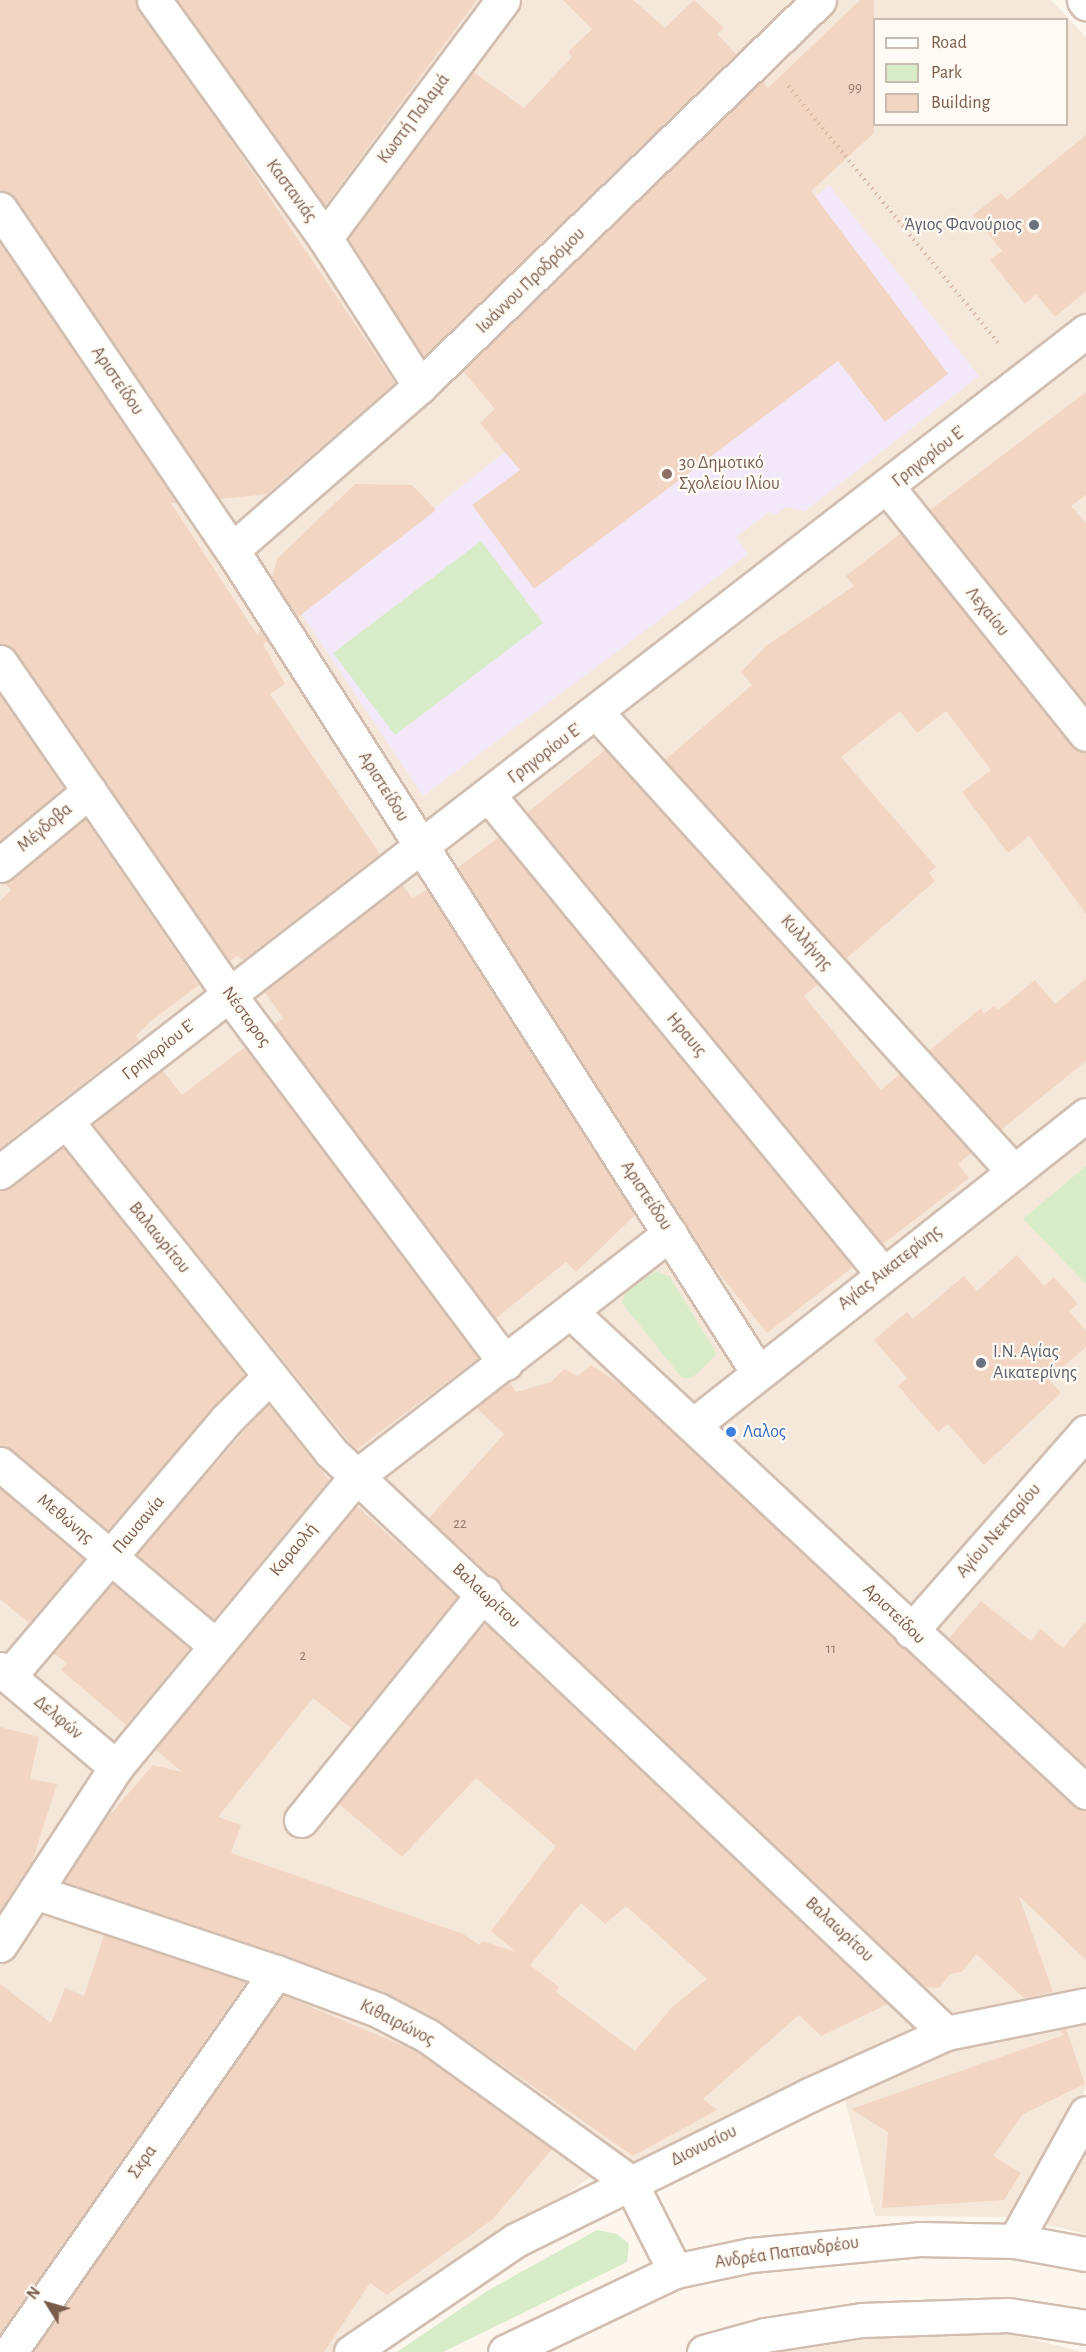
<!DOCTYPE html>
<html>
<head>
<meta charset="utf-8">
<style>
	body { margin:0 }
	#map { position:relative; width:1086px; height:2352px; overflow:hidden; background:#fdf6ec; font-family:"Alegreya Sans",sans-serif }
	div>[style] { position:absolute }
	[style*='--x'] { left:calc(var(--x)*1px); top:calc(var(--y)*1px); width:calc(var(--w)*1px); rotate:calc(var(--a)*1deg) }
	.residential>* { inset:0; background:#f5e8da }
	.education>* { inset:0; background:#f3e8fa }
	.green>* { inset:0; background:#d8ecc9 }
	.building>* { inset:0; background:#f3d5c3 }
	.path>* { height:4px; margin-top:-2px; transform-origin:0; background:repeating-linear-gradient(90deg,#d9b8a5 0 1.5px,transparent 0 6px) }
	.roads { filter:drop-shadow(2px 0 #d1beb0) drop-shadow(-2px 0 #d1beb0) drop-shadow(0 2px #d1beb0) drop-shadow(0 -2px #d1beb0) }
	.minor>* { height:33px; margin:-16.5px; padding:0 16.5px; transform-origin:16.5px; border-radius:16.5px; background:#fff }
	.tertiary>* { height:33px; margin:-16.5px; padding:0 16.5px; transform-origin:16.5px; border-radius:16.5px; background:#fff }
	.secondary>* { height:33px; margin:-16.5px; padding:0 16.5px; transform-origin:16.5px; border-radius:16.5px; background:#fff }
	.dots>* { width:16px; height:16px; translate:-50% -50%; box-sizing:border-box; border:3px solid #fffaf3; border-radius:50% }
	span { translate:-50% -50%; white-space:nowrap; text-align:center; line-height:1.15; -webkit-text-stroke:4.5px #fffaf3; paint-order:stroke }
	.number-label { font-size:15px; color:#987a6a }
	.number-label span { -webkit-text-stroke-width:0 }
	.street-label { font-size:18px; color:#7a5c4d }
	.worship-label { font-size:18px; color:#5b616d }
	.right { translate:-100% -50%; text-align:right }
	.left { translate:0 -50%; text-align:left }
	.education-label { font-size:18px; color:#785e54 }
	.shop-label { font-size:18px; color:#366cbe }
	.legend { position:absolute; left:873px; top:18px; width:195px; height:108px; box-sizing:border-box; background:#fffaf3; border:2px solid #cabbb1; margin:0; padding:8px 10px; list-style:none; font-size:18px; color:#7a5c4d }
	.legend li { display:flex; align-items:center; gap:12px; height:30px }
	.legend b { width:30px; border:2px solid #cabbb1 }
	.north { position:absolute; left:18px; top:2274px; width:60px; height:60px; -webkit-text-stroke:4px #fffaf3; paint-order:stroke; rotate:307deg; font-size:16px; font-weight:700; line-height:24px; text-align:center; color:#7a5c4d }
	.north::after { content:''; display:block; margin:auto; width:21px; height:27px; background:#7a5c4d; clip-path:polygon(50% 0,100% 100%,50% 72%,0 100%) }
</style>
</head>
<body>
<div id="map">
	<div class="residential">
		<div style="clip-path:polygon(evenodd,0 0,1051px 0,1086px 37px,1086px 2088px,1015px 2217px,875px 2216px,837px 2069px,653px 2158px,588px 2179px,337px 2352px,0 2352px,0 0,874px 20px,1066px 20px,1066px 124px,874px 124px,874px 20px)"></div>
		<div style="clip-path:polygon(1086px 2138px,1086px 2234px,1048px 2225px,1046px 2208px)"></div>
		<div style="clip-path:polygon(1003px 2332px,1083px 2352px,777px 2352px,876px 2338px)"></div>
	</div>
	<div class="education">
		<div style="clip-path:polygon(829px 185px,979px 376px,805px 511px,786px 507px,775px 515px,769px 512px,736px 537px,748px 554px,423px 796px,301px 613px,742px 265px)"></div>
	</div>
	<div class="green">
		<div style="clip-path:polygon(481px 541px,543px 623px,395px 735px,333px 653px)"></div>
		<div style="clip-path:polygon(1086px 1166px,1086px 1284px,1023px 1219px)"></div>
		<div style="clip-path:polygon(656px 1271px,670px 1277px,717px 1354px,692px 1378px,682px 1378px,622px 1303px,626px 1290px)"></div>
		<div style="clip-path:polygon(597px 2230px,617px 2234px,629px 2244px,627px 2262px,443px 2352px,397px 2352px,487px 2291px)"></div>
	</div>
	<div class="building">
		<div style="clip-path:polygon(0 0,136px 0,395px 383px,267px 494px,220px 499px,15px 198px,0 190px)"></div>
		<div style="clip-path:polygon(177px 0,477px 0,325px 206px)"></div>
		<div style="clip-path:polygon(563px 0,633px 0,665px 28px,694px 0,724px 28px,717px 34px,736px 54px,423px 357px,348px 239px,473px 72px,524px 108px,572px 57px,568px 52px,592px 29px)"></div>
		<div style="clip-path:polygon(860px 0,874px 0,874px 133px,811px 191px,948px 374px,885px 422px,838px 361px,534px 589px,472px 505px,520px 470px,480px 423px,495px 409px,463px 371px,762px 81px,768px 88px)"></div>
		<div style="clip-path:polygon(1086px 135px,1086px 291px,1055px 317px,1036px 294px,1025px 304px,990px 260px,1002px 251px,973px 215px,1001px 193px,1007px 200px)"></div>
		<div style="clip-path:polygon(0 242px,177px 503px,171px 503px,258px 636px,260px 628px,268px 641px,263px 644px,285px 684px,270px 694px,380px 854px,243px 960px,237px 956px,229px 962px,15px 651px,0 644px)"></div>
		<div style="clip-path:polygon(1086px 392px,1086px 495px,1071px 506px,1086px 523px,1086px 704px,930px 510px)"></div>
		<div style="clip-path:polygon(355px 484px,412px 485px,436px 510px,297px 618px,272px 578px,277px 559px)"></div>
		<div style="clip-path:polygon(901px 533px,1071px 746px,1086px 752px,1086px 914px,1029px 836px,1008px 853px,962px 792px,991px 770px,946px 711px,917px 733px,900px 711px,841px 757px,936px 867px,929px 873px,935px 881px,846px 959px,665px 760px,752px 685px,741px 672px,766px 646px,854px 586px,846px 576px)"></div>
		<div style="clip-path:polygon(0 695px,64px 788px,0 841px)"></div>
		<div style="clip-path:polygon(605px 750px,818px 984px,804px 996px,881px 1090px,900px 1074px,971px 1153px,958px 1164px,969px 1178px,883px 1244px,527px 813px)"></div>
		<div style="clip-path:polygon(85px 819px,199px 985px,151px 1021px,136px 1036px,139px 1040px,0 1148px,0 901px,11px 890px,5px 883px)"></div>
		<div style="clip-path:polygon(499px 837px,853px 1267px,767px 1333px,709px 1261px,457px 868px)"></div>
		<div style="clip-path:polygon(402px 884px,412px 898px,427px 890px,635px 1215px,576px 1272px,566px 1262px,496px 1318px,275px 1024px,283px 1018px,264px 991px)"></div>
		<div style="clip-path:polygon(1086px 979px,1086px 1061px,1001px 1130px,929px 1051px,981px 1008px,984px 1014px,994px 1006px,998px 1010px,1035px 980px,1055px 1004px)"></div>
		<div style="clip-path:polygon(245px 1047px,479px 1358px,356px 1450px,92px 1124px,162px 1070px,182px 1095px)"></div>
		<div style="clip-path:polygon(63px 1147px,245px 1375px,108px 1530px,12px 1450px,0 1446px,0 1190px)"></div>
		<div style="clip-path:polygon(1017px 1255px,1044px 1286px,1054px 1277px,1078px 1304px,1069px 1311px,1086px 1331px,1086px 1347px,1049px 1379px,1061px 1393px,984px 1465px,948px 1424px,938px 1432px,898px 1386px,907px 1378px,874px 1340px,907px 1312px,913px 1319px,964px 1276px,977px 1291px)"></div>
		<div style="clip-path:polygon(591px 1365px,623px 1386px,1073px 1806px,1086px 1810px,1086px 1960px,1019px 1896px,1053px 1992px,1024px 1998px,976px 1954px,962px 1972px,950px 1974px,939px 1988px,925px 1987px,429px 1518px,504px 1434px,476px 1407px,509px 1382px,516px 1392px,551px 1382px,564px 1369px,578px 1376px)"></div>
		<div style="clip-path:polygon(268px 1404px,329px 1480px,214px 1619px,137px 1554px)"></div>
		<div style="clip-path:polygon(0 1488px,84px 1559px,29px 1623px,0 1599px)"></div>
		<div style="clip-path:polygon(evenodd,357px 1506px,457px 1597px,351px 1728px,313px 1698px,218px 1817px,241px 1825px,231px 1853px,463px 1934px,479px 1945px,482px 1941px,516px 1952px,491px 1931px,556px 1846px,476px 1778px,402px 1857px,339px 1804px,484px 1623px,888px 2004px,821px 2036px,799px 2015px,703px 2099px,717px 2110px,633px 2156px,439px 2021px,387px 1993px,64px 1882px,99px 1827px,153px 1765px,182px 1772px,155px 1749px,357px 1506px,581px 1903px,605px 1924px,626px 1906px,707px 1979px,672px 2007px,635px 2051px,556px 1992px,559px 1987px,530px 1965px,581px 1903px)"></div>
		<div style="clip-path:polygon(112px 1583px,190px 1648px,126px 1725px,61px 1670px,67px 1663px,53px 1653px)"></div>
		<div style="clip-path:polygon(981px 1601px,1031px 1641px,1041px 1629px,1063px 1648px,1086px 1621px,1086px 1766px,949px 1638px)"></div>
		<div style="clip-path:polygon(0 1727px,39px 1737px,30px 1779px,57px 1784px,32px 1862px,0 1911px)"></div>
		<div style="clip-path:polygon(104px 1935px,246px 1982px,0 2334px,0 1984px,51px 2023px,65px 1988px,84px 1996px)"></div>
		<div style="clip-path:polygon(283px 1995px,418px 2052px,552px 2149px,493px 2219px,387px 2295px,370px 2283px,324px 2352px,33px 2352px)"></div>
		<div style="clip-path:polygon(1066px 2028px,1085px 2084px,1023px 2114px,993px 2156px,1021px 2173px,1004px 2200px,882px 2208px,888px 2132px,851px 2109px,1064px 2035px,1058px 2030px)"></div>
	</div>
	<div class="path">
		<div style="--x:788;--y:86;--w:335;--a:50.7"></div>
	</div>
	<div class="roads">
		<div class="minor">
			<div style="--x:154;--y:0;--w:293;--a:54.3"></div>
			<div style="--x:325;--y:238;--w:176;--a:57.3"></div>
			<div style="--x:0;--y:209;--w:412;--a:55.8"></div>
			<div style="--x:232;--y:550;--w:975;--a:57.4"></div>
			<div style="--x:325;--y:238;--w:297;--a:-53.2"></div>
			<div style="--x:889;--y:489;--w:314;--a:51.2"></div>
			<div style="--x:232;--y:550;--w:249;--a:-41.1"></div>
			<div style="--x:420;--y:386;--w:555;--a:-44.05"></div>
			<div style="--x:0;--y:662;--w:406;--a:55.4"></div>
			<div style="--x:230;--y:996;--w:459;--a:53.1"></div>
			<div style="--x:597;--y:713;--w:620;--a:47.74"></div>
			<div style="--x:489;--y:796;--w:619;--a:50.5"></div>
			<div style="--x:0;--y:865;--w:116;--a:-39.7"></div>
			<div style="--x:66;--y:1121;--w:423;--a:51.3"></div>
			<div style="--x:330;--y:1451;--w:847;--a:43.37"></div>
			<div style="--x:0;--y:1172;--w:1374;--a:-37.75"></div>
			<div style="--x:571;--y:1312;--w:704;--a:42.99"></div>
			<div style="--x:696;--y:1423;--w:497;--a:-38.3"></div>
			<div style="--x:0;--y:1464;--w:280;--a:40.1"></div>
			<div style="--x:911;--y:1631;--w:265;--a:-48.7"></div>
			<div style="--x:0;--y:1669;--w:152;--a:40.2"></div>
			<div style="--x:9;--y:1676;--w:336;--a:-49.7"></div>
			<div style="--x:226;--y:1420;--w:62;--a:-45"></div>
			<div style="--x:301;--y:1820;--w:292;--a:-51.1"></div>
			<div style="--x:38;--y:1893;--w:251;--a:18.4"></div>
			<div style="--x:276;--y:1972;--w:109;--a:20.4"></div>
			<div style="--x:378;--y:2010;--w:56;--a:27.5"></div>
			<div style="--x:428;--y:2036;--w:249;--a:35.9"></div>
			<div style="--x:630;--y:2182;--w:100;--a:63.2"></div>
			<div style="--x:0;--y:1945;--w:212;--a:-56.9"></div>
			<div style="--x:116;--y:1767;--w:378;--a:-50.4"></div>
			<div style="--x:357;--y:1476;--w:396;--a:-37.8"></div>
			<div style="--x:1015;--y:2241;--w:146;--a:-61"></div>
			<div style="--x:10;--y:2352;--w:464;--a:-55"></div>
			<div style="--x:351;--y:2352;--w:199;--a:-34.2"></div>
			<div style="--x:516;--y:2240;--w:327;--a:-26.3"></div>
			<div style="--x:809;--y:2095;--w:150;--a:-24.3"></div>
			<div style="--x:946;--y:2033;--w:143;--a:-11.3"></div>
		</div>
		<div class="tertiary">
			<div style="--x:1084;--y:0;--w:4;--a:56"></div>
		</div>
		<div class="secondary">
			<div style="--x:505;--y:2352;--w:188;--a:-25.5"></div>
			<div style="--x:675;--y:2271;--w:78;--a:-11.9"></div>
			<div style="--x:751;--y:2255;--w:169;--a:-5.4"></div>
			<div style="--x:919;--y:2239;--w:96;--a:1.2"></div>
			<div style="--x:1015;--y:2241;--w:72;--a:10.4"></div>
			<div style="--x:704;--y:2352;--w:63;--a:-15.6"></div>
			<div style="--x:765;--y:2335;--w:98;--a:-8.8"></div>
			<div style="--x:862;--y:2320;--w:146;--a:-2"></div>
			<div style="--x:1008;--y:2315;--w:79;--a:8.7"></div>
		</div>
	</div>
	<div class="dots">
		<div style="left:1034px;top:225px;background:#6b7280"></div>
		<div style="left:667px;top:474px;background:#8d6e63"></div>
		<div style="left:981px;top:1363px;background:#6b7280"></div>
		<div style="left:731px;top:1432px;background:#3f7fe0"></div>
	</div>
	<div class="number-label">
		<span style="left:855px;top:88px">99</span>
		<span style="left:460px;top:1524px">22</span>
		<span style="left:831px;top:1649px">11</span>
		<span style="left:303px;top:1656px">2</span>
	</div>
	<div class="street-label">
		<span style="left:414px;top:119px;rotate:-53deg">Κωστή Παλαμά</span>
		<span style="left:291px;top:191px;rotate:54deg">Καστανιάς</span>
		<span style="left:531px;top:281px;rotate:-44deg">Ιωάννου Προδρόμου</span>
		<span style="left:117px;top:381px;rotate:56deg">Αριστείδου</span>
		<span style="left:929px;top:457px;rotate:-38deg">Γρηγορίου Ε'</span>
		<span style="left:987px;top:612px;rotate:51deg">Λεχαίου</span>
		<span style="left:545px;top:754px;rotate:-37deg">Γρηγορίου Ε'</span>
		<span style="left:383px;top:787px;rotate:58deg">Αριστείδου</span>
		<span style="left:45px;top:828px;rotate:-40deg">Μέγδοβα</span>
		<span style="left:806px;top:943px;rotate:48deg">Κυλλήνης</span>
		<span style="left:246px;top:1017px;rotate:54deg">Νέστορος</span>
		<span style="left:686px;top:1035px;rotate:50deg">Ηραυις</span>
		<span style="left:159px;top:1050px;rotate:-38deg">Γρηγορίου Ε'</span>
		<span style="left:646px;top:1196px;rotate:57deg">Αριστείδου</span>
		<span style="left:159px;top:1238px;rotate:51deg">Βαλαωρίτου</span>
		<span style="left:890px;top:1268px;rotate:-38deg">Αγίας Αικατερίνης</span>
		<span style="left:65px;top:1519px;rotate:40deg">Μεθώνης</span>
		<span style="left:139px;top:1525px;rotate:-50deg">Παυσανία</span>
		<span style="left:999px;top:1531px;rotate:-49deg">Αγίου Νεκταρίου</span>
		<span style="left:294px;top:1550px;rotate:-50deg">Καραολή</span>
		<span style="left:486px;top:1596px;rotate:43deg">Βαλαωρίτου</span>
		<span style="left:894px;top:1614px;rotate:44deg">Αριστείδου</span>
		<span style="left:58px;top:1718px;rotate:40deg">Δελφών</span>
		<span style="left:839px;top:1930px;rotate:43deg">Βαλαωρίτου</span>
		<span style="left:397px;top:2023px;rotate:27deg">Κιθαιρώνος</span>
		<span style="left:704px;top:2146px;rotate:-26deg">Διονυσίου</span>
		<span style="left:143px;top:2162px;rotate:-55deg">Σκρα</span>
		<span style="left:787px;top:2253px;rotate:-8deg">Ανδρέα Παπανδρέου</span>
	</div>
	<div class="worship-label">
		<span class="right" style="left:1022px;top:225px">Άγιος Φανούριος</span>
		<span class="left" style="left:993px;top:1363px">Ι.Ν. Αγίας<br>Αικατερίνης</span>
	</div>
	<div class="education-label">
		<span class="left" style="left:679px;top:474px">3ο Δημοτικό<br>Σχολείου Ιλίου</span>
	</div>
	<div class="shop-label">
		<span class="left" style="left:743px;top:1432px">Λαλος</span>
	</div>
	<ul class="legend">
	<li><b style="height:8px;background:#fff"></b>Road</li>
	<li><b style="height:16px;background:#d8ecc9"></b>Park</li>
	<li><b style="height:16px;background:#f3d5c3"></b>Building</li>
	</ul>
	<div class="north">N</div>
</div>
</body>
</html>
